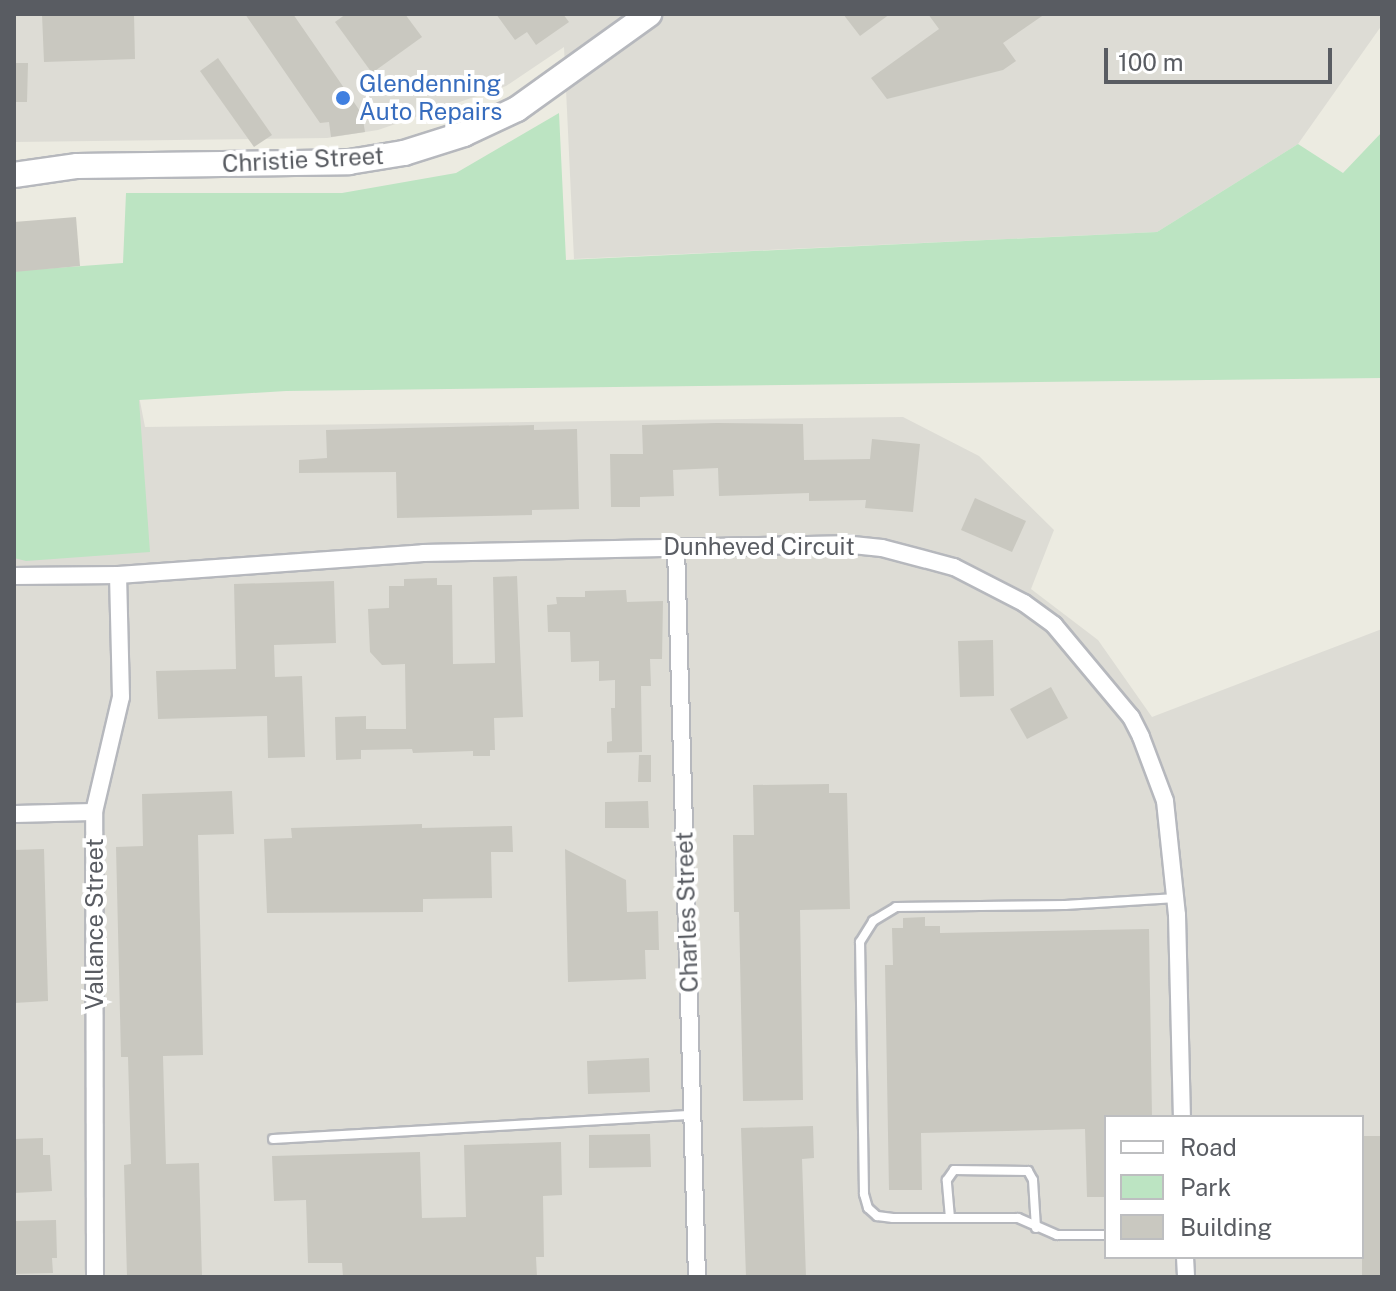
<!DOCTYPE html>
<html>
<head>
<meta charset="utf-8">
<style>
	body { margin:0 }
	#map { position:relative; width:1396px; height:1291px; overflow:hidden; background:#ecebe1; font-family:"Public Sans",sans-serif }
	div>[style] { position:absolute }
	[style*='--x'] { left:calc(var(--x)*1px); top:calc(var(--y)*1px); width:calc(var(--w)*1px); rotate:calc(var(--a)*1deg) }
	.industrial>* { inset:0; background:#dddcd5 }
	.green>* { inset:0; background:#bce4c2 }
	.building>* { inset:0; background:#c9c8c0 }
	.roads { filter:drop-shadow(2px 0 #b6b8bd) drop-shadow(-2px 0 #b6b8bd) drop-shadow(0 2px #b6b8bd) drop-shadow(0 -2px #b6b8bd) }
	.service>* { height:8px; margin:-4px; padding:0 4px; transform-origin:4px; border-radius:4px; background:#fff }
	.minor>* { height:16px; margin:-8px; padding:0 8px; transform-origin:8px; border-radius:8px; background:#fff }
	.secondary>* { height:24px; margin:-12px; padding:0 12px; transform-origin:12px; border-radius:12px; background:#fff }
	.dots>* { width:22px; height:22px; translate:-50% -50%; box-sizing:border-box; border:4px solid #fff; border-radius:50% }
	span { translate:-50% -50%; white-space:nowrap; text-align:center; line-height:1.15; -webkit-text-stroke:8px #fff; paint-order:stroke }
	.shop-label { font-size:24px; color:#366cbe }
	.left { translate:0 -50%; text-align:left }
	.street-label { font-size:24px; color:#595c62 }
	.frame { position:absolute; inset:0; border:16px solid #595c62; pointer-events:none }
	.legend { position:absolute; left:1104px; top:1115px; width:260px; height:144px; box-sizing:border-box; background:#fff; border:2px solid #bdbec0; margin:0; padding:10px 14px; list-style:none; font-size:24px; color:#595c62 }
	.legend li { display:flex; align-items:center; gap:16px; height:40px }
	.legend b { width:40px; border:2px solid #bdbec0 }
	.scale { position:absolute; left:1104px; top:48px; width:228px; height:36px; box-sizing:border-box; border:4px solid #595c62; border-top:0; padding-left:10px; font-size:24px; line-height:28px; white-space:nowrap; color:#595c62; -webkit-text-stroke:6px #fff; paint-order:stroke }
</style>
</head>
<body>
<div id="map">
	<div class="industrial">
		<div style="clip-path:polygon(14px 14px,1382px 14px,1382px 25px,1298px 144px,1157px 232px,574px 259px,564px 47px,506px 86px,378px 130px,327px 138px,14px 142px)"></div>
		<div style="clip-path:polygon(evenodd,14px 396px,139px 396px,145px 427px,903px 417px,979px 456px,1054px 530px,1031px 589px,1098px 640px,1152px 717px,1382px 629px,1382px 1277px,14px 1277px,14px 396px,1106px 1117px,1362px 1117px,1362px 1257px,1106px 1257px,1106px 1117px)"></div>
	</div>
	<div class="green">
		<div style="clip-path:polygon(559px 113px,566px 260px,1157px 232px,1298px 144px,1343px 173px,1382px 132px,1381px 378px,286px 391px,139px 400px,150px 552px,26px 561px,14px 558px,14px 271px,123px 263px,126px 193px,342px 193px,456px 173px)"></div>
	</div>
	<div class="building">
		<div style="clip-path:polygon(42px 14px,134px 14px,135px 59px,44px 62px)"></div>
		<div style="clip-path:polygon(245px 14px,293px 14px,362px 114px,365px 132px,331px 137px,329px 122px,320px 123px)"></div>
		<div style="clip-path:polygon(346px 14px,405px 14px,422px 37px,372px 73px,335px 22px)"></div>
		<div style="clip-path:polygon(496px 14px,563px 14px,569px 22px,536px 45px,527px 32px,515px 40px)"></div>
		<div style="clip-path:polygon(843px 14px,890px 14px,860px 36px)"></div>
		<div style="clip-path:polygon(928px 14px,1045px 14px,1003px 43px,1016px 61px,1003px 70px,887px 99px,871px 78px,939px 29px)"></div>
		<div style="clip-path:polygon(218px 58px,272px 135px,254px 147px,200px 71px)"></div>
		<div style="clip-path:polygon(14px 63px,28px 63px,27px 102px,14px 102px)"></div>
		<div style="clip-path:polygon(76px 217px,80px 266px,14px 272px,14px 222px)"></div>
		<div style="clip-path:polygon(717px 423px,803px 424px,804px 460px,870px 459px,872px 439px,920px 444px,913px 512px,865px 508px,866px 500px,809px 501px,809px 493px,719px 496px,718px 468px,673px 470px,674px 496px,640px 497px,640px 507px,611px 507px,610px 454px,643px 454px,642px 425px)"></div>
		<div style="clip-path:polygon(534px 425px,534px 430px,577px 429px,579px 509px,532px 510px,532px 515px,397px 518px,396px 472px,299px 473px,299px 460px,327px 458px,326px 430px)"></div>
		<div style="clip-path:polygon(975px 498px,1026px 521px,1012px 552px,961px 530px)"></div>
		<div style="clip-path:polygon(517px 576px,523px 717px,494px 718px,495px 750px,490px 750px,490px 756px,473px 756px,473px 751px,413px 753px,412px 749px,361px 750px,361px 759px,336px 760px,335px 717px,366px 716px,366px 729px,406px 729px,405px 664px,382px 665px,370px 652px,368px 609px,389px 608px,389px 586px,404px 586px,404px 579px,437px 578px,437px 585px,452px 585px,453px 664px,495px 663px,493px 577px)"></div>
		<div style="clip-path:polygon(334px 581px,336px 643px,274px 645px,275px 677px,302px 676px,305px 757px,268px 758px,267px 716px,158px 719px,156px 671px,236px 669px,234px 584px)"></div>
		<div style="clip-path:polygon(626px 590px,627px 602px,663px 601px,662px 659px,650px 659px,651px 686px,641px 686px,642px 752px,607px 753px,607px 742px,612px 741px,611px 708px,615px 708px,615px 680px,599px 681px,599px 661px,571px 662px,570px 632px,548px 632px,547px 605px,557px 604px,556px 597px,585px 597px,585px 591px)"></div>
		<div style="clip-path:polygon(993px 640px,994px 696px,960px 697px,958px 641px)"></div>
		<div style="clip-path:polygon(1051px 687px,1068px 718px,1027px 739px,1010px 709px)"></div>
		<div style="clip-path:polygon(639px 755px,651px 755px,651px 782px,638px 782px)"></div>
		<div style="clip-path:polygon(829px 784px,829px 793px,847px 793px,850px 909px,800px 910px,803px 1100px,743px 1101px,739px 912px,734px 912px,733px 835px,754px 835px,753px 785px)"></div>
		<div style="clip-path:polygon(232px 791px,234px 834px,198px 835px,203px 1055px,163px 1056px,166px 1164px,199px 1163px,202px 1277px,127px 1277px,124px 1165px,131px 1164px,128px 1057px,121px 1057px,116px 847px,143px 846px,142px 794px)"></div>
		<div style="clip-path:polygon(648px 801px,649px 828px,605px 828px,605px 802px)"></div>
		<div style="clip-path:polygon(422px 824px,422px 828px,512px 826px,513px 852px,491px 852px,492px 898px,423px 899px,423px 912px,267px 913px,264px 839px,292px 838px,291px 828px)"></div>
		<div style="clip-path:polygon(44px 849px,48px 1001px,14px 1003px,14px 850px)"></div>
		<div style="clip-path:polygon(565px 849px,626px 880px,627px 912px,658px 911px,659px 950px,645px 950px,646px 979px,568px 982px)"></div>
		<div style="clip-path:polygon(925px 917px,925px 926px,940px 926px,940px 933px,1149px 929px,1152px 1117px,1106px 1117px,1106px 1197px,1087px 1197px,1085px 1129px,921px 1133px,922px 1190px,889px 1190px,885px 965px,893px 965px,892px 928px,903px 928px,903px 918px)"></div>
		<div style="clip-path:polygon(649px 1058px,650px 1092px,588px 1094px,587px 1061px)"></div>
		<div style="clip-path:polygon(813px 1126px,814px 1158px,802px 1159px,806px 1277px,746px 1277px,741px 1128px)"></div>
		<div style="clip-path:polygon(650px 1134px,651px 1167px,589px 1168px,589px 1135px)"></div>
		<div style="clip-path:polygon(1362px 1136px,1382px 1136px,1382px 1277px,1362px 1277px)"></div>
		<div style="clip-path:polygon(43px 1138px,43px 1155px,50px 1155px,52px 1191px,14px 1193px,14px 1139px)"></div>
		<div style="clip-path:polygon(561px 1142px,562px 1195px,543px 1196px,544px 1257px,536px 1257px,537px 1277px,343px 1277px,342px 1263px,308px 1263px,306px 1200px,274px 1201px,272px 1156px,420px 1152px,422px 1218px,466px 1217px,464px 1145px)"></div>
		<div style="clip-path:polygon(56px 1220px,57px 1258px,52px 1258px,53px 1273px,14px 1274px,14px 1221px)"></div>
	</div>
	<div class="roads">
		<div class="service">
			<div style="--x:273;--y:1139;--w:420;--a:-3.3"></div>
			<div style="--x:950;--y:1218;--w:38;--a:-95"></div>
			<div style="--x:947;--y:1180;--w:12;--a:-55"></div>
			<div style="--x:954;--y:1170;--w:74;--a:0.8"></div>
			<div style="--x:1028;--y:1171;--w:10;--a:61"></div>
			<div style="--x:1033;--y:1180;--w:48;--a:86.4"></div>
			<div style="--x:1106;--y:1235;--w:49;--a:180"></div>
			<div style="--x:1057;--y:1235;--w:43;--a:-156.4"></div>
			<div style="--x:1018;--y:1218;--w:125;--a:180"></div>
			<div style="--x:893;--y:1218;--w:16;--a:-173"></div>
			<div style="--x:877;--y:1216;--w:12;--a:-138"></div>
			<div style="--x:868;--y:1208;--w:15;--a:-106"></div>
			<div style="--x:864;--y:1194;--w:252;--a:-90.9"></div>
			<div style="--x:860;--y:942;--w:25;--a:-58"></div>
			<div style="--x:873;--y:921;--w:27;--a:-31"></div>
			<div style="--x:896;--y:907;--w:169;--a:-0.7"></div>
			<div style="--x:1065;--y:905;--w:111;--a:-3.6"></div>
		</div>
		<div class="minor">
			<div style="--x:676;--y:548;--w:729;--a:88.35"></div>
			<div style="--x:14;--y:576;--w:104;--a:-0.6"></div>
			<div style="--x:118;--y:575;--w:306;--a:-4.1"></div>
			<div style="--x:423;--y:553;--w:420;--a:-1.2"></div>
			<div style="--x:843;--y:544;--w:39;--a:6"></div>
			<div style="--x:882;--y:548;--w:74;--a:14.8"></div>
			<div style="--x:954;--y:567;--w:79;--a:27.2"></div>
			<div style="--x:1024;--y:603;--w:37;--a:36"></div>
			<div style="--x:1054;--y:625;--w:120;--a:50.1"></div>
			<div style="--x:1131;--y:717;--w:22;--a:63"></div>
			<div style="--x:1141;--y:737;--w:68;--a:69.4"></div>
			<div style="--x:1165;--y:801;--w:115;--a:84"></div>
			<div style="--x:1177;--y:915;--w:202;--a:88.6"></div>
			<div style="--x:14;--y:814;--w:80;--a:-1.4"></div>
			<div style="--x:1185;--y:1257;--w:20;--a:87"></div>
			<div style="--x:95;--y:1277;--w:465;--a:-90.1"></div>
			<div style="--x:94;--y:812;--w:118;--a:-76.8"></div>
			<div style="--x:121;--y:697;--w:122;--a:-91.4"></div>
		</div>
		<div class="secondary">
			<div style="--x:14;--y:175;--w:64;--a:-8.1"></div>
			<div style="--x:77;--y:166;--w:272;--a:-0.8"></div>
			<div style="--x:349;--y:162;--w:56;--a:-9.3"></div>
			<div style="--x:404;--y:153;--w:63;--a:-17.6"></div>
			<div style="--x:464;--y:134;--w:59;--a:-25.3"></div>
			<div style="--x:517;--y:109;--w:163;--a:-35.7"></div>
		</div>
	</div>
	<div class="dots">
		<div style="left:343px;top:98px;background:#3f7fe0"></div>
	</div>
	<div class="shop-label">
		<span class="left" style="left:359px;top:98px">Glendenning<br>Auto Repairs</span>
	</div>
	<div class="street-label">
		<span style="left:303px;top:160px;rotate:-3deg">Christie Street</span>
		<span style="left:759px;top:547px">Dunheved Circuit</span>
		<span style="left:687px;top:912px;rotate:-92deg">Charles Street</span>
		<span style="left:95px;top:924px;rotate:-90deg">Vallance Street</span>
	</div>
	<div class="frame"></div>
	<ul class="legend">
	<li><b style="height:10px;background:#fff"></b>Road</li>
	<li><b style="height:22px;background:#bce4c2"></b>Park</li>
	<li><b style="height:22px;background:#c9c8c0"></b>Building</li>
	</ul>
	<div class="scale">100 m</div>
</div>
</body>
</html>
